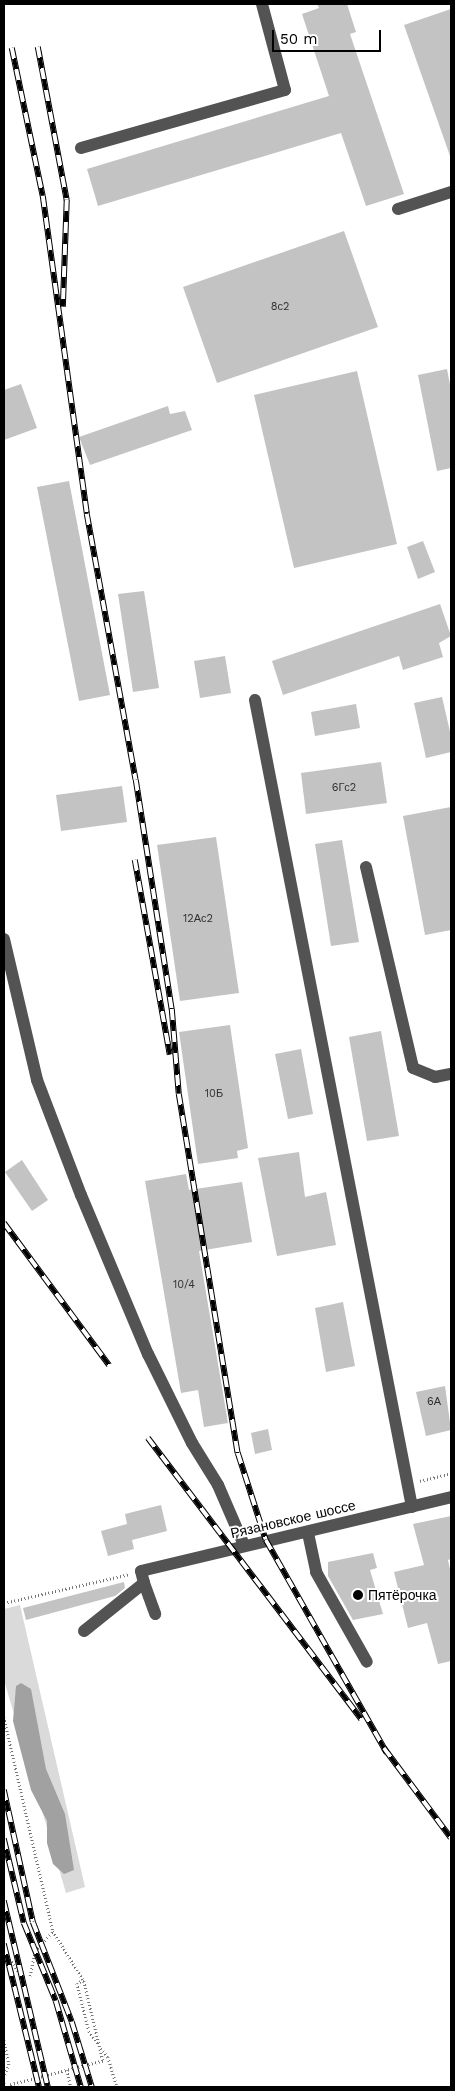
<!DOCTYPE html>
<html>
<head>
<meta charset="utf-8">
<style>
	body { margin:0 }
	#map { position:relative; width:455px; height:2091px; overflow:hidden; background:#fff; font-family:"Work Sans",sans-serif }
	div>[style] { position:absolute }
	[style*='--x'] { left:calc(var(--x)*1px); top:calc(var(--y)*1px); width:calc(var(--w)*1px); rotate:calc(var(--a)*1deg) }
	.green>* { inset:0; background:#dadada }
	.water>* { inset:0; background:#a1a1a1 }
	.building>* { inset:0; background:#c3c3c3 }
	.path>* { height:2.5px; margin-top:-1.25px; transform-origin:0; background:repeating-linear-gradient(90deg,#757575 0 1px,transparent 0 3.5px) }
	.minor>* { height:12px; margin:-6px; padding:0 6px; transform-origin:6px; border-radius:6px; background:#535353 }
	.rail>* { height:5.5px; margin-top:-2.75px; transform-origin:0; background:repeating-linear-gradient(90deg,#fff 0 11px,#000 0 22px); box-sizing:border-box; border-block:1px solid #000 }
	.dots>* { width:14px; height:14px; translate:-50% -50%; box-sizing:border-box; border:2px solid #fff; border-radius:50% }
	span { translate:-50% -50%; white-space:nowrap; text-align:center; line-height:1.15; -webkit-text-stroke:4px #fff; paint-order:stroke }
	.number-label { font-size:11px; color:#313131 }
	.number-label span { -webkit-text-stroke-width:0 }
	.street-label { font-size:14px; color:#000 }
	.poi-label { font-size:14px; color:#000 }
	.left { translate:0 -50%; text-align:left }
	.frame { position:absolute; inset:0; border:5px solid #000; pointer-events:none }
	.scale { position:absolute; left:272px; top:30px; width:109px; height:22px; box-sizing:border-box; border:2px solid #000; border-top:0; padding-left:6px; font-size:15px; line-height:18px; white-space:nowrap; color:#000; -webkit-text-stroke:4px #fff; paint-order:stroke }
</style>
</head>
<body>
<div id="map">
	<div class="green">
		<div style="clip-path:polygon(20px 1605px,85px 1887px,66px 1893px,4px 1680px,4px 1609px)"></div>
	</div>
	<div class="water">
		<div style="clip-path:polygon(21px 1683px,31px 1689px,46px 1769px,65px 1814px,74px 1870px,64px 1874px,53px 1864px,47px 1843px,47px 1821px,31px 1790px,13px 1721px,16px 1686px)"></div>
	</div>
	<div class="building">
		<div style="clip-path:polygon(317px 4px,347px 4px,356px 32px,350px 34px,404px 194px,366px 206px,341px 133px,98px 206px,87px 169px,329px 96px,302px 14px,319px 8px)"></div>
		<div style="clip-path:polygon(451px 9px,451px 155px,450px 156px,404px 25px)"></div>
		<div style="clip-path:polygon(344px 231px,378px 327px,217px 383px,183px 287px)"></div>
		<div style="clip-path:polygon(447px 369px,451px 390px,451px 468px,437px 471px,418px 375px)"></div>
		<div style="clip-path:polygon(357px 371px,397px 544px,294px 568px,254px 395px)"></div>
		<div style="clip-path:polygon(21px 384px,37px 428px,4px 440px,4px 390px)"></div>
		<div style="clip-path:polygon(168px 406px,170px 414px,185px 411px,192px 430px,90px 465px,79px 437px)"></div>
		<div style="clip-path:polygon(69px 481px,110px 695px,79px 701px,37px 487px)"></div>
		<div style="clip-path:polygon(423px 541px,435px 572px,418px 579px,407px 547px)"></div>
		<div style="clip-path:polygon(144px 591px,159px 688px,133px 692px,118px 594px)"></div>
		<div style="clip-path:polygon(440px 604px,451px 636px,439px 643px,443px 657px,403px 670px,399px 656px,283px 695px,272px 661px)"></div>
		<div style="clip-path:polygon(225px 656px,231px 693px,200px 698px,194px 661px)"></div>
		<div style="clip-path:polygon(442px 697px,451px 736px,451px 752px,426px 758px,414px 703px)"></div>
		<div style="clip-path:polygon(356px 704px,360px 728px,315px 736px,311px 712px)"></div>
		<div style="clip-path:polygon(381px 762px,387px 803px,306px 814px,301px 773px)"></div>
		<div style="clip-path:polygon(122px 786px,127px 822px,61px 831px,56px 795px)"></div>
		<div style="clip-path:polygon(451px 807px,451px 930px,425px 935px,403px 816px)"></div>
		<div style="clip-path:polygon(216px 837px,239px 993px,180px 1001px,157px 845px)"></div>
		<div style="clip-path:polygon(342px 840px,359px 942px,331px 946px,315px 844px)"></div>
		<div style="clip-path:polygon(230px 1025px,248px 1148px,237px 1151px,238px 1158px,198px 1164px,179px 1032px)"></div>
		<div style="clip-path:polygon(381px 1031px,399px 1136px,367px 1141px,349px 1037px)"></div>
		<div style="clip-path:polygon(301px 1049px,313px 1114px,288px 1119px,275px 1054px)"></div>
		<div style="clip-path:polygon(299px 1152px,305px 1197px,326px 1192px,336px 1245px,277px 1256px,258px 1158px)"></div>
		<div style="clip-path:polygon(22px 1160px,48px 1200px,32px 1211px,5px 1172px)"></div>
		<div style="clip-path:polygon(186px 1174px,189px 1190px,242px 1182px,252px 1242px,199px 1251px,228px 1423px,204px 1427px,198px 1390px,181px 1393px,145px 1181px)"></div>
		<div style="clip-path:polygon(343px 1302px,355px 1366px,326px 1372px,315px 1308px)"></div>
		<div style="clip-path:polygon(445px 1386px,451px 1430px,426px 1436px,416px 1392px)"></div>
		<div style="clip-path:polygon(268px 1429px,272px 1450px,255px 1454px,251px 1433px)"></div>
		<div style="clip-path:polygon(161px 1505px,167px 1531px,132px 1540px,134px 1549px,108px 1556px,101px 1531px,127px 1524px,125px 1514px)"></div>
		<div style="clip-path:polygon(451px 1516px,451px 1559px,448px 1560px,451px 1574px,451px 1661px,438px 1664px,427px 1623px,408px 1628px,394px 1572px,424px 1565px,413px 1524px)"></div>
		<div style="clip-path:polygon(373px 1553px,377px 1568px,370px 1570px,383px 1614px,353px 1620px,328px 1576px,328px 1562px)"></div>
		<div style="clip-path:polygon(124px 1582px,125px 1588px,115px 1596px,26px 1620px,23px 1608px)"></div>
	</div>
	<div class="path">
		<div style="--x:420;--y:1481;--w:32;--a:-14"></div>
		<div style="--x:4;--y:1603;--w:129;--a:-13"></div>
		<div style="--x:4;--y:1717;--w:220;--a:77.1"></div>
		<div style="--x:53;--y:1931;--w:59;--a:58.2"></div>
		<div style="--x:84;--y:1981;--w:82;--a:76.6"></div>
		<div style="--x:103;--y:2061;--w:96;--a:165.5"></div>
		<div style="--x:10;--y:2085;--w:2;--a:63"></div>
		<div style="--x:4;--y:1950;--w:30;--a:56"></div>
		<div style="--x:21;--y:1975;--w:4;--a:27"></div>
		<div style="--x:30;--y:1976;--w:25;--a:-79"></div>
		<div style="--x:35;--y:1951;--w:27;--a:-48"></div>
		<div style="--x:84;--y:1981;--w:7;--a:164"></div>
		<div style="--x:77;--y:1983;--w:49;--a:76"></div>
		<div style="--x:89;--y:2031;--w:16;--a:55"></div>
		<div style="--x:4;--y:2040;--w:25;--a:78"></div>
		<div style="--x:9;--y:2064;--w:15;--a:110"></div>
		<div style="--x:101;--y:2048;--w:11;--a:52"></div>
		<div style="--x:108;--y:2057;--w:31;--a:73"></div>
		<div style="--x:67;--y:2070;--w:17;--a:77"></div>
		<div style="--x:4;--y:2083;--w:4;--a:76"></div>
	</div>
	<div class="minor">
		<div style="--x:81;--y:148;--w:212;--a:-15.9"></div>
		<div style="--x:285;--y:90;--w:89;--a:-105"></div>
		<div style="--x:398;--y:209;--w:56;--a:-17.8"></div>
		<div style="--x:255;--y:700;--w:822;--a:78.99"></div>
		<div style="--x:366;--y:867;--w:206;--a:76.8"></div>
		<div style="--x:413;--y:1068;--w:24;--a:22"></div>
		<div style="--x:435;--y:1077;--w:16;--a:-11"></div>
		<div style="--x:4;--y:939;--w:145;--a:76.8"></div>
		<div style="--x:37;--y:1080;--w:123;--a:69.1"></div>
		<div style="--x:81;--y:1195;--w:173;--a:67.2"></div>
		<div style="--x:148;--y:1354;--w:99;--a:63.7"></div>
		<div style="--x:192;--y:1443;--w:49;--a:58.2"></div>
		<div style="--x:218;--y:1485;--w:65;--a:66.6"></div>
		<div style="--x:308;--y:1533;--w:40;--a:78"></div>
		<div style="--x:316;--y:1572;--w:103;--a:60.5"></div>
		<div style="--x:144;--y:1583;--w:33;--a:70"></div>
		<div style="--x:84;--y:1631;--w:77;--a:-38.7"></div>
		<div style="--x:144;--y:1583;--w:12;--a:-104"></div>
		<div style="--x:141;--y:1571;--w:319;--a:-13.4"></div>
	</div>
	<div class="rail">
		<div style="--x:38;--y:47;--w:156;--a:79.3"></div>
		<div style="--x:67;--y:200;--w:107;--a:92.1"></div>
		<div style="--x:12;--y:48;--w:151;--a:78.2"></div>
		<div style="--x:43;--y:196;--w:321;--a:82.1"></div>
		<div style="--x:87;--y:514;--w:270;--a:79.6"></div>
		<div style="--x:136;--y:780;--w:232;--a:81.1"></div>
		<div style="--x:172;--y:1009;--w:85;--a:85.3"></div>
		<div style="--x:179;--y:1094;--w:364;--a:80.7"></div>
		<div style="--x:238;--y:1453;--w:91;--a:72.2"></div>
		<div style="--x:266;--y:1540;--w:245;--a:60.4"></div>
		<div style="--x:135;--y:860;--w:198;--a:79.8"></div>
		<div style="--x:4;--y:1223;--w:177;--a:53.5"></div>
		<div style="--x:148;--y:1438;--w:353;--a:52.8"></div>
		<div style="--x:384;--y:1748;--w:112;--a:53.3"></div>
		<div style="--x:4;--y:1790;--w:135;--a:77.6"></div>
		<div style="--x:33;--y:1922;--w:107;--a:68.7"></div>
		<div style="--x:72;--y:2022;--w:68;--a:72.9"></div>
		<div style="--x:4;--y:1839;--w:86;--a:76.6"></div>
		<div style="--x:24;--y:1923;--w:84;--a:67.7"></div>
		<div style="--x:56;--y:2001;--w:90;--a:73.8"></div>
		<div style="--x:4;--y:1901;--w:191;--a:76.7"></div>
		<div style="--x:4;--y:1944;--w:147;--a:76.2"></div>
	</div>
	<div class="dots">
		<div style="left:358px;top:1595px;background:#000"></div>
	</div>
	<div class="number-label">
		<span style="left:280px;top:307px">8с2</span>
		<span style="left:344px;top:788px">6Гс2</span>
		<span style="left:198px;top:919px">12Ас2</span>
		<span style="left:214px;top:1094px">10Б</span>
		<span style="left:184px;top:1285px">10/4</span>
		<span style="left:434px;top:1402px">6А</span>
	</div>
	<div class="street-label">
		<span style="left:293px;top:1519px;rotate:-13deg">Рязановское шоссе</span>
	</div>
	<div class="poi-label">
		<span class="left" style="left:368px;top:1595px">Пятёрочка</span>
	</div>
	<div class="frame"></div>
	<div class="scale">50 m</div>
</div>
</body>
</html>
